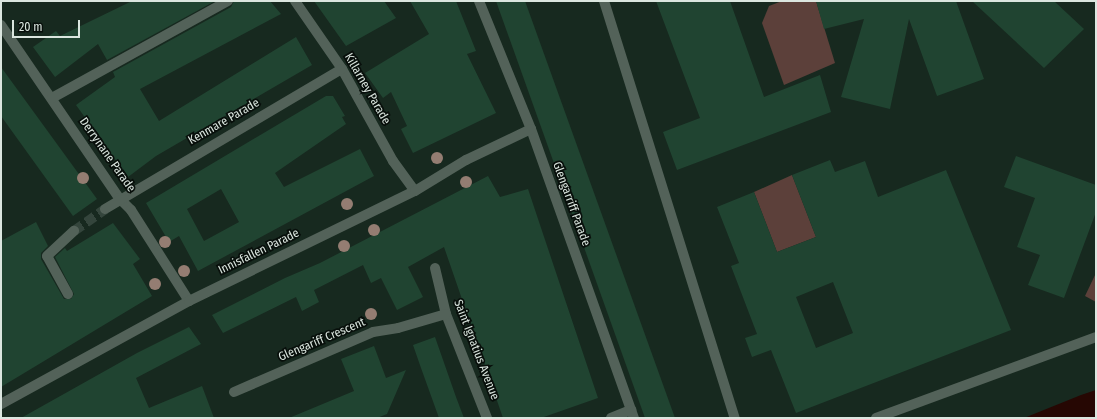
<!DOCTYPE html>
<html>
<head>
<meta charset="utf-8">
<style>
	body { margin:0 }
	#map { position:relative; width:1097px; height:419px; overflow:hidden; background:#17291f; font-family:"Fira Sans Condensed",sans-serif }
	div>[style] { position:absolute }
	[style*='--x'] { left:calc(var(--x)*1px); top:calc(var(--y)*1px); width:calc(var(--w)*1px); rotate:calc(var(--a)*1deg) }
	.green>* { inset:0; background:#5c403a }
	.water>* { inset:0; background:#260703 }
	.building>* { inset:0; background:#204431 }
	.minor-tunnel>* { height:10px; margin-top:-5px; transform-origin:0; background:repeating-linear-gradient(90deg,#34453c 0 10px,transparent 0 15px) }
	.service>* { height:10px; margin:-5px; padding:0 5px; transform-origin:5px; border-radius:5px; background:#536259 }
	.minor>* { height:10px; margin:-5px; padding:0 5px; transform-origin:5px; border-radius:5px; background:#536259 }
	.trees>* { width:12px; height:12px; margin:-6px; border-radius:50%; background:#947d72 }
	span { translate:-50% -50%; white-space:nowrap; text-align:center; line-height:1.15; -webkit-text-stroke:3.5px #080f0b; paint-order:stroke }
	.street-label { font-size:12px; color:#dbe6df }
	.frame { position:absolute; inset:0; border:2px solid #dbe6df; pointer-events:none }
	.scale { position:absolute; left:12px; top:20px; width:68px; height:18px; box-sizing:border-box; border:2px solid #dbe6df; border-top:0; padding-left:5px; font-size:12px; line-height:14px; white-space:nowrap; color:#dbe6df; -webkit-text-stroke:3px #080f0b; paint-order:stroke }
</style>
</head>
<body>
<div id="map">
	<div class="green">
		<div style="clip-path:polygon(782px 1px,816px 1px,835px 63px,784px 85px,762px 23px,769px 6px)"></div>
		<div style="clip-path:polygon(792px 175px,816px 237px,777px 252px,754px 192px)"></div>
		<div style="clip-path:polygon(1096px 273px,1096px 302px,1085px 296px)"></div>
	</div>
	<div class="water">
		<div style="clip-path:polygon(1096px 390px,1096px 418px,1024px 418px,1081px 395px)"></div>
	</div>
	<div class="building">
		<div style="clip-path:polygon(132px 1px,215px 1px,107px 60px,98px 44px,55px 77px,33px 47px,56px 31px,60px 36px)"></div>
		<div style="clip-path:polygon(234px 1px,270px 1px,281px 14px,140px 89px,159px 121px,296px 37px,312px 65px,156px 156px,128px 177px,76px 105px,115px 77px,113px 72px,231px 7px)"></div>
		<div style="clip-path:polygon(314px 1px,384px 1px,396px 18px,346px 46px)"></div>
		<div style="clip-path:polygon(410px 1px,456px 1px,476px 51px,467px 54px,496px 113px,413px 153px,401px 129px,407px 126px,391px 92px,383px 98px,365px 73px,429px 34px)"></div>
		<div style="clip-path:polygon(496px 1px,525px 1px,675px 418px,645px 418px)"></div>
		<div style="clip-path:polygon(656px 1px,730px 1px,764px 97px,820px 75px,831px 112px,677px 170px,663px 132px,700px 118px)"></div>
		<div style="clip-path:polygon(816px 1px,956px 1px,984px 79px,937px 96px,909px 19px,890px 109px,841px 97px,864px 19px,824px 29px)"></div>
		<div style="clip-path:polygon(972px 1px,1054px 1px,1084px 29px,1044px 68px)"></div>
		<div style="clip-path:polygon(1px 67px,97px 199px,73px 216px,1px 116px)"></div>
		<div style="clip-path:polygon(evenodd,326px 96px,333px 96px,345px 116px,342px 117px,346px 124px,275px 173px,284px 187px,360px 149px,374px 176px,198px 271px,179px 236px,169px 242px,146px 203px,326px 96px,221px 189px,239px 222px,204px 241px,187px 209px,221px 189px)"></div>
		<div style="clip-path:polygon(1016px 156px,1096px 185px,1096px 212px,1064px 298px,1028px 285px,1040px 255px,1017px 247px,1035px 198px,1004px 187px)"></div>
		<div style="clip-path:polygon(evenodd,830px 160px,835px 172px,865px 161px,878px 197px,946px 170px,1011px 330px,796px 413px,771px 350px,752px 357px,745px 338px,757px 334px,731px 266px,739px 263px,717px 207px,754px 192px,777px 252px,816px 237px,792px 175px,830px 160px,833px 282px,853px 333px,816px 348px,796px 297px,833px 282px)"></div>
		<div style="clip-path:polygon(488px 176px,500px 197px,528px 189px,598px 398px,541px 418px,503px 418px,444px 247px,408px 267px,423px 297px,397px 310px,381px 278px,371px 283px,363px 265px,314px 290px,319px 302px,302px 311px,296px 297px,223px 333px,212px 315px,285px 278px,320px 263px)"></div>
		<div style="clip-path:polygon(36px 222px,48px 246px,41px 253px,41px 259px,64px 299px,71px 299px,74px 294px,55px 257px,65px 248px,67px 251px,113px 223px,140px 259px,133px 264px,152px 296px,1px 387px,1px 241px)"></div>
		<div style="clip-path:polygon(189px 327px,201px 344px,136px 378px,149px 408px,202px 386px,214px 418px,21px 418px,137px 353px)"></div>
		<div style="clip-path:polygon(435px 337px,456px 397px,464px 418px,439px 418px,421px 368px,413px 345px)"></div>
		<div style="clip-path:polygon(374px 346px,386px 378px,406px 370px,387px 414px,377px 418px,289px 418px,354px 391px,341px 359px)"></div>
	</div>
	<div class="minor-tunnel">
		<div style="--x:74;--y:231;--w:38;--a:-35"></div>
	</div>
	<div class="service">
		<div style="--x:604;--y:1;--w:437;--a:72.6"></div>
		<div style="--x:876;--y:418;--w:234;--a:-20.2"></div>
	</div>
	<div class="minor">
		<div style="--x:295;--y:1;--w:83;--a:55.3"></div>
		<div style="--x:342;--y:69;--w:105;--a:61"></div>
		<div style="--x:393;--y:161;--w:37;--a:54"></div>
		<div style="--x:479;--y:1;--w:138;--a:67.9"></div>
		<div style="--x:531;--y:129;--w:307;--a:70.4"></div>
		<div style="--x:1;--y:25;--w:209;--a:55.7"></div>
		<div style="--x:119;--y:198;--w:17;--a:45"></div>
		<div style="--x:131;--y:210;--w:108;--a:57.5"></div>
		<div style="--x:52;--y:98;--w:201;--a:-28.9"></div>
		<div style="--x:105;--y:209;--w:275;--a:-30.6"></div>
		<div style="--x:435;--y:268;--w:47;--a:76.6"></div>
		<div style="--x:446;--y:314;--w:112;--a:68.5"></div>
		<div style="--x:68;--y:294;--w:43;--a:-118.9"></div>
		<div style="--x:47;--y:256;--w:37;--a:-43"></div>
		<div style="--x:234;--y:392;--w:151;--a:-23.3"></div>
		<div style="--x:373;--y:332;--w:25;--a:-9"></div>
		<div style="--x:398;--y:328;--w:50;--a:-16.3"></div>
		<div style="--x:1;--y:404;--w:214;--a:-28.7"></div>
		<div style="--x:189;--y:301;--w:251;--a:-26"></div>
		<div style="--x:415;--y:191;--w:60;--a:-31.3"></div>
		<div style="--x:466;--y:160;--w:72;--a:-25.5"></div>
		<div style="--x:611;--y:418;--w:22;--a:-22"></div>
	</div>
	<div class="trees">
		<div style="left:437px;top:158px"></div>
		<div style="left:83px;top:178px"></div>
		<div style="left:466px;top:182px"></div>
		<div style="left:347px;top:204px"></div>
		<div style="left:374px;top:230px"></div>
		<div style="left:165px;top:242px"></div>
		<div style="left:344px;top:246px"></div>
		<div style="left:184px;top:271px"></div>
		<div style="left:155px;top:284px"></div>
		<div style="left:371px;top:314px"></div>
	</div>
	<div class="street-label">
		<span style="left:367px;top:89px;rotate:60deg">Killarney Parade</span>
		<span style="left:224px;top:122px;rotate:-30deg">Kenmare Parade</span>
		<span style="left:107px;top:155px;rotate:55deg">Derrynane Parade</span>
		<span style="left:571px;top:204px;rotate:70deg">Glengarriff Parade</span>
		<span style="left:259px;top:252px;rotate:-26deg">Innisfallen Parade</span>
		<span style="left:322px;top:340px;rotate:-23deg">Glengariff Crescent</span>
		<span style="left:476px;top:350px;rotate:69deg">Saint Ignatius Avenue</span>
	</div>
	<div class="frame"></div>
	<div class="scale">20 m</div>
</div>
</body>
</html>
